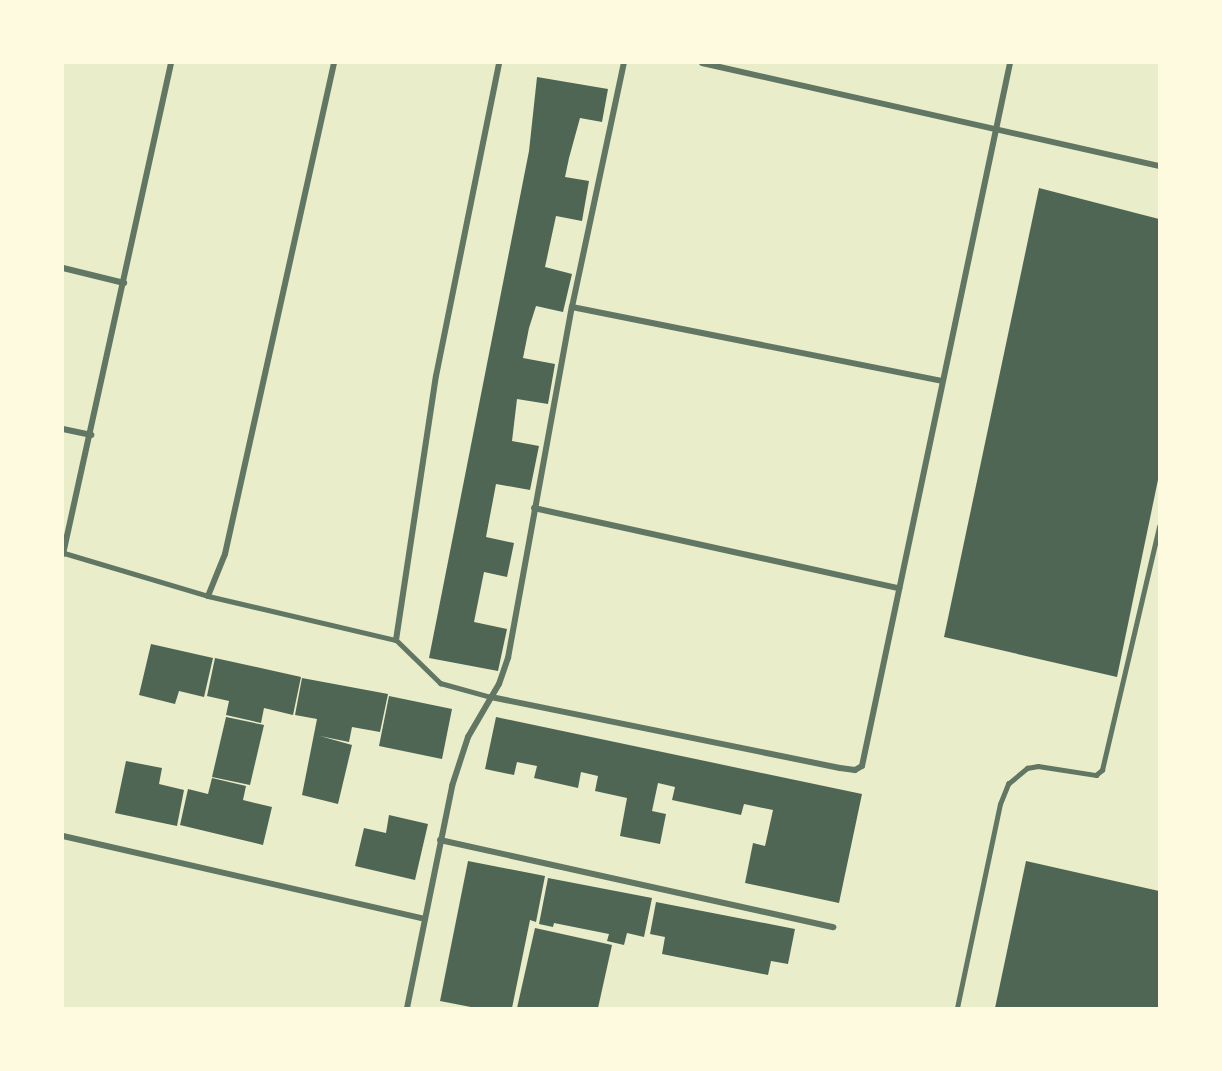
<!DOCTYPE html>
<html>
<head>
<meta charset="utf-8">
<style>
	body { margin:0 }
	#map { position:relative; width:1222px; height:1071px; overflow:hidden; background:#e9edc9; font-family:Inter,sans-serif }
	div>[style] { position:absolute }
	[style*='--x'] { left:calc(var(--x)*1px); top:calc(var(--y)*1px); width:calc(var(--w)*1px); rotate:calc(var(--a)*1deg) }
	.building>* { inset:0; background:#4f6655 }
	.service>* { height:4.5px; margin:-2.25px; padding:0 2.25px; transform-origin:2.25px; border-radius:2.25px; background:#617663 }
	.pedestrian>* { height:5px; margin:-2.5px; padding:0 2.5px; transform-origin:2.5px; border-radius:2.5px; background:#617663 }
	.minor>* { height:6px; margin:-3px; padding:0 3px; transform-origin:3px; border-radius:3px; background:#617663 }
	span { translate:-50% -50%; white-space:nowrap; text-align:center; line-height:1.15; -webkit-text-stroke:5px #fefae0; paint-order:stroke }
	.frame { position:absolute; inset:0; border:64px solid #fefae0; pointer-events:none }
</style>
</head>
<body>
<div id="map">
	<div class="building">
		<div style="clip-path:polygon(537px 77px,608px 89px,602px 122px,580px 118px,569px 158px,565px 177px,589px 181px,582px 221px,556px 216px,545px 267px,572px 274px,563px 312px,536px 306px,529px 328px,523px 358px,555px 364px,548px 404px,517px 399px,512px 441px,539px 446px,530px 490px,496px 484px,486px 537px,514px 543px,507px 577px,484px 572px,474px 622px,507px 629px,498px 671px,429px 658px,529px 151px)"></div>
		<div style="clip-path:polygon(1039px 188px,1159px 219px,1159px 475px,1117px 677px,944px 637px)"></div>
		<div style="clip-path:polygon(151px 644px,213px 658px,204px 697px,179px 691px,175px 704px,139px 695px)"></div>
		<div style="clip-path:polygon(215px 658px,301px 677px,293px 715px,264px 708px,261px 723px,226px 715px,229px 701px,207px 696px)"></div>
		<div style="clip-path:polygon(302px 678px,388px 694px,380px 732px,352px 727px,349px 742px,320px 736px,352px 745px,338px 804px,302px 795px,317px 719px,295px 715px)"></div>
		<div style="clip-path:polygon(389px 696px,452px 709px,442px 759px,379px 746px)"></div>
		<div style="clip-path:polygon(226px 717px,264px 725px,250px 785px,212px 777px)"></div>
		<div style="clip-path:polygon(496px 717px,862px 794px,839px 903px,745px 883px,753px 843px,765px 846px,773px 810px,744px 804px,741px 815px,672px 800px,675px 787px,658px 783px,652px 811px,666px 814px,660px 844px,620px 836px,627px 798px,595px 791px,598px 776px,581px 772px,578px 788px,534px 778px,537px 766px,517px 762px,514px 775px,485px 769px)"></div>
		<div style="clip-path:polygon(126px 761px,162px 768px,159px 784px,184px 790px,177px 826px,115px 813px)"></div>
		<div style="clip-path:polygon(212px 778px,246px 786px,243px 800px,272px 807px,263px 845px,180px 825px,188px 789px,208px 794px)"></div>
		<div style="clip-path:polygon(389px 815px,428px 824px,415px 880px,355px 866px,364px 828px,386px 833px)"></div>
		<div style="clip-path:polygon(468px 861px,545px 876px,536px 922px,530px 920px,512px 1008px,476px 1008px,440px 1001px)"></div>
		<div style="clip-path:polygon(1026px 861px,1159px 891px,1159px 1008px,995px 1008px)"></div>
		<div style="clip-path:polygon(548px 878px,652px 898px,644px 937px,627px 933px,624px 945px,607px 941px,609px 934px,554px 923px,553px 927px,539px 924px)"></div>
		<div style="clip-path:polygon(656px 902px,795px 929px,788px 964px,771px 961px,768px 975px,662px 954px,665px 937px,650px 934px)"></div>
		<div style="clip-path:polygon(535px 928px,612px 945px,598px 1008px,517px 1008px)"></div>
	</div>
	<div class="service">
		<div style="--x:957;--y:1008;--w:208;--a:-78.1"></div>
		<div style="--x:1000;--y:804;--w:22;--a:-68"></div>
		<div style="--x:1008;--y:784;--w:25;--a:-40"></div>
		<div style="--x:1027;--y:768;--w:11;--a:-10"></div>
		<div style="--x:1038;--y:766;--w:59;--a:8.8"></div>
		<div style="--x:1096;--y:775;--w:8;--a:-40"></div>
		<div style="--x:1102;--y:770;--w:250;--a:-76.8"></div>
	</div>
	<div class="pedestrian">
		<div style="--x:64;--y:553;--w:150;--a:16.6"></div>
		<div style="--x:208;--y:596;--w:193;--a:13.2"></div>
		<div style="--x:396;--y:640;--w:62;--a:44.3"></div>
		<div style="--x:440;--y:683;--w:53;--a:15.4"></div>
	</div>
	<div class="minor">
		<div style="--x:702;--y:63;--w:468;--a:12.7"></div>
		<div style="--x:63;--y:268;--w:63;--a:13.8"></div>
		<div style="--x:572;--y:307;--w:377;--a:11.3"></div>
		<div style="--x:63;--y:429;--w:29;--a:12"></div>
		<div style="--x:534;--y:508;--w:374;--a:12.4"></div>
		<div style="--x:63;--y:554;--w:503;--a:-77.59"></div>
		<div style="--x:208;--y:596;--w:45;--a:-68"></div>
		<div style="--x:225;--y:554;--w:503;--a:-77.48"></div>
		<div style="--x:396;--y:640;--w:267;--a:-81.4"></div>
		<div style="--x:436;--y:376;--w:319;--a:-78.6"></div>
		<div style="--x:491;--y:697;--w:356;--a:11.5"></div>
		<div style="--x:840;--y:768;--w:15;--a:8"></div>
		<div style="--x:855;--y:770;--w:8;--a:-30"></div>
		<div style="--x:862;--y:766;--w:718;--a:-78.11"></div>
		<div style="--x:63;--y:836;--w:370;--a:12.9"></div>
		<div style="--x:440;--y:840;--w:403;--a:12.5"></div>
		<div style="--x:407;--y:1008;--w:227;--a:-78.5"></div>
		<div style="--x:452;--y:786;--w:52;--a:-71.9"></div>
		<div style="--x:468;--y:737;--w:61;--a:-59.7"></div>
		<div style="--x:499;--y:684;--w:28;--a:-71"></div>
		<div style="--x:508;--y:658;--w:357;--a:-79.7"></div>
		<div style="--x:572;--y:307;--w:249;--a:-78"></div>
	</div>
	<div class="frame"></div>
</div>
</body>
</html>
